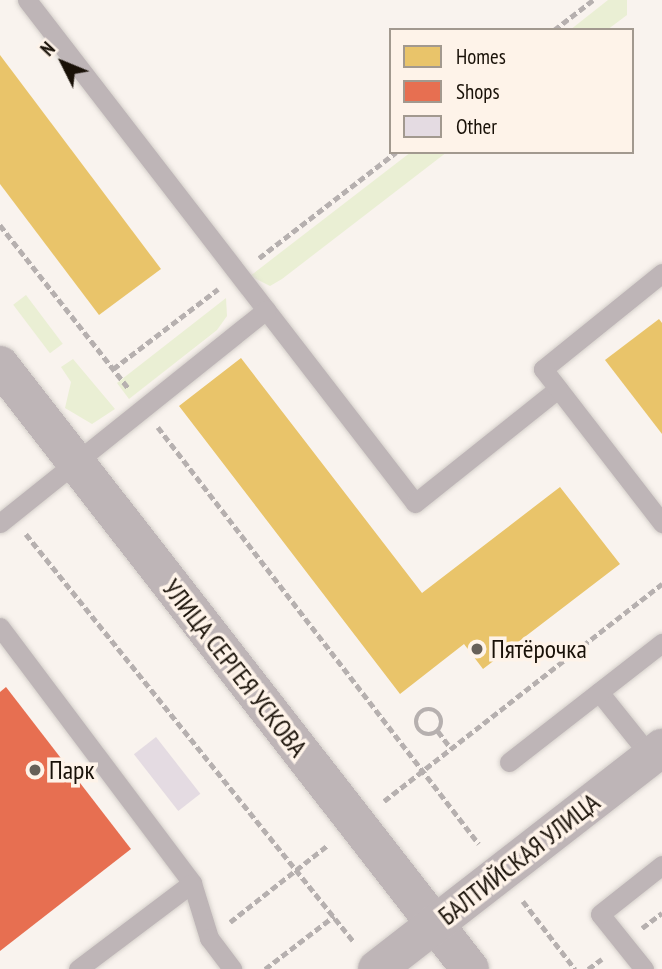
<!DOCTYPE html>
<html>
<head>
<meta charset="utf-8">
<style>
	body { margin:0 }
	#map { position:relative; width:662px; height:969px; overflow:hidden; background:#f9f3ee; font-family:"PT Sans Narrow",sans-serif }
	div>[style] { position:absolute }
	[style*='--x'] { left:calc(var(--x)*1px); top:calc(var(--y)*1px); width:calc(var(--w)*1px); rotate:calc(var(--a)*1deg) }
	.green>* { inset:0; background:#eaefd4; transform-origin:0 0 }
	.homes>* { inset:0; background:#e9c46a }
	.shops>* { inset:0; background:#e76f51 }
	.building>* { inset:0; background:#e4dbe2; transform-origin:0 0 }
	.path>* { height:4.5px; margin-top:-2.25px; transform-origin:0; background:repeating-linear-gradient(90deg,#b6b0af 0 7px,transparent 0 10.5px) }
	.path>.ring { margin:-2.25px; padding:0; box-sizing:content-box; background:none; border:4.5px solid #b6b0af; border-radius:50% }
	.roads { filter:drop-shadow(0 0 2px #d4cfca) drop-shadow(0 0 2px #d4cfca) }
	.lane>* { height:19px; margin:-9.5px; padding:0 9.5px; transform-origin:9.5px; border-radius:9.5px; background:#beb5b7 }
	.street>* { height:38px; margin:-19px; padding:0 19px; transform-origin:19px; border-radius:19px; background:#beb5b7 }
	.dots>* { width:19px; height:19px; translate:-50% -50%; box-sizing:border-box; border:4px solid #fef3e9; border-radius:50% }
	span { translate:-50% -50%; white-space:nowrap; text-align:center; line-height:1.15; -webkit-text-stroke:7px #fef3e9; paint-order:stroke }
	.poi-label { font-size:26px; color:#191108 }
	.left { translate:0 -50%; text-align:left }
	.street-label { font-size:26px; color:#191108 }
	.legend { position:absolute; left:389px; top:28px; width:245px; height:126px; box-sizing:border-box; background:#fef3e9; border:2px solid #a2998f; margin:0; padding:9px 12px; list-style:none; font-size:21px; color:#191108 }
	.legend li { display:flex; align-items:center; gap:14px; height:35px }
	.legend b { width:35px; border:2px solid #a2998f }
	.north { position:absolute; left:28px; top:28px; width:70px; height:70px; -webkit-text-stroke:5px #fef3e9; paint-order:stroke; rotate:313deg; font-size:19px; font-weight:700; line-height:28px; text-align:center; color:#191108 }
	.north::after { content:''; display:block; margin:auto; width:24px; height:32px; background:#191108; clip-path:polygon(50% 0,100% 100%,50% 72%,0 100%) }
</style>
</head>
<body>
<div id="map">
	<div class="green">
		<i style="clip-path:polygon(608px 0,627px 0,627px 15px,607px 30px,570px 30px)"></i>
		<i style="clip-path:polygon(411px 152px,447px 152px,282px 279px,270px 286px,250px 276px)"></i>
		<i style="left:26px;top:295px;width:61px;height:16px;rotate:53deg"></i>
		<i style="clip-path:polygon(226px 298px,227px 316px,217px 330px,129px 399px,117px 383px)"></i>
		<i style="clip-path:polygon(73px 359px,115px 409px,92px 424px,65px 408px,71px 382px,61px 367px)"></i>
	</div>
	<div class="homes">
		<i style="clip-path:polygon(0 55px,161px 269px,99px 315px,0 184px)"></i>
		<i style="clip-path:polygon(659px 319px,662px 323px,662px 434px,605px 360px)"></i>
		<i style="clip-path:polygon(241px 358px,422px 593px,560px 487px,620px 564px,483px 669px,464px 644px,400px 694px,179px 406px)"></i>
	</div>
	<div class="shops">
		<i style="clip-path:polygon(6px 687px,131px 849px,0 951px,0 692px)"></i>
	</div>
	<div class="building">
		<i style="left:156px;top:737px;width:72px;height:28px;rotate:52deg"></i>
	</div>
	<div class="path">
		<i style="--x:554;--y:30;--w:49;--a:-37.6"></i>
		<i style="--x:0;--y:225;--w:209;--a:51.8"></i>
		<i style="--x:259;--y:258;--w:173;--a:-37.7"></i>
		<i style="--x:113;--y:369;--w:132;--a:-37.3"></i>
		<i style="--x:158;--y:427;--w:526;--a:52.41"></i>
		<i style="--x:26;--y:534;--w:523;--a:51.2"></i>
		<i class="ring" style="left:416px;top:709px;width:21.5px;height:21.5px"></i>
		<i style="--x:438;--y:731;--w:21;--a:53"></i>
		<i style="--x:384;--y:801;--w:353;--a:-38"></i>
		<i style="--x:523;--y:901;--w:86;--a:52.6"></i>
		<i style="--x:230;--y:922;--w:125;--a:-38.2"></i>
		<i style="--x:642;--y:928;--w:25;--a:-37"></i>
		<i style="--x:265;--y:969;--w:87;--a:-37.5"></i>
		<i style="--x:588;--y:969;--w:17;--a:-36"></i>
	</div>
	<div class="roads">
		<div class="lane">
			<i style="--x:27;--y:0;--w:635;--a:52.35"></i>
			<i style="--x:415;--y:503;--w:183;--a:-38.6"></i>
			<i style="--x:662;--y:273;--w:153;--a:141.1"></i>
			<i style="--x:543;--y:369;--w:195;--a:52.3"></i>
			<i style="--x:0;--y:523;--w:341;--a:-38.7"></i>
			<i style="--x:0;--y:627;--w:320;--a:53.1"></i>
			<i style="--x:192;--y:883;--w:58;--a:72.8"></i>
			<i style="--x:209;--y:938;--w:39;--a:53"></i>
			<i style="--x:599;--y:692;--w:90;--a:51.3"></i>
			<i style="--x:509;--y:762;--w:194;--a:-37.9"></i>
			<i style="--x:78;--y:969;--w:143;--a:-37"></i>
			<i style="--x:644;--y:969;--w:70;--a:-128.7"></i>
			<i style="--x:600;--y:914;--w:79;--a:-38.3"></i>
		</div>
		<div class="street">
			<i style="--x:0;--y:365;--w:765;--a:52.11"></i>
			<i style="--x:377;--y:969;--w:361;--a:-37.8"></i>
		</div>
	</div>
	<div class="dots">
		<i style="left:477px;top:649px;background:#676058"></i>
		<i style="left:35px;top:770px;background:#676058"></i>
	</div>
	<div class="poi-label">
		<span class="left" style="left:491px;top:649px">Пятёрочка</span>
		<span class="left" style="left:49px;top:770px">Парк</span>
	</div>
	<div class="street-label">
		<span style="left:235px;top:668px;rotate:52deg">УЛИЦА СЕРГЕЯ УСКОВА</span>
		<span style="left:519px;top:859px;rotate:-38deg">БАЛТИЙСКАЯ УЛИЦА</span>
	</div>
	<ul class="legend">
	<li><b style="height:19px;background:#e9c46a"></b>Homes</li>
	<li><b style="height:19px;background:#e76f51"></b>Shops</li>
	<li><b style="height:19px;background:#e4dbe2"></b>Other</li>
	</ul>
	<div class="north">N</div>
</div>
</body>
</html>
